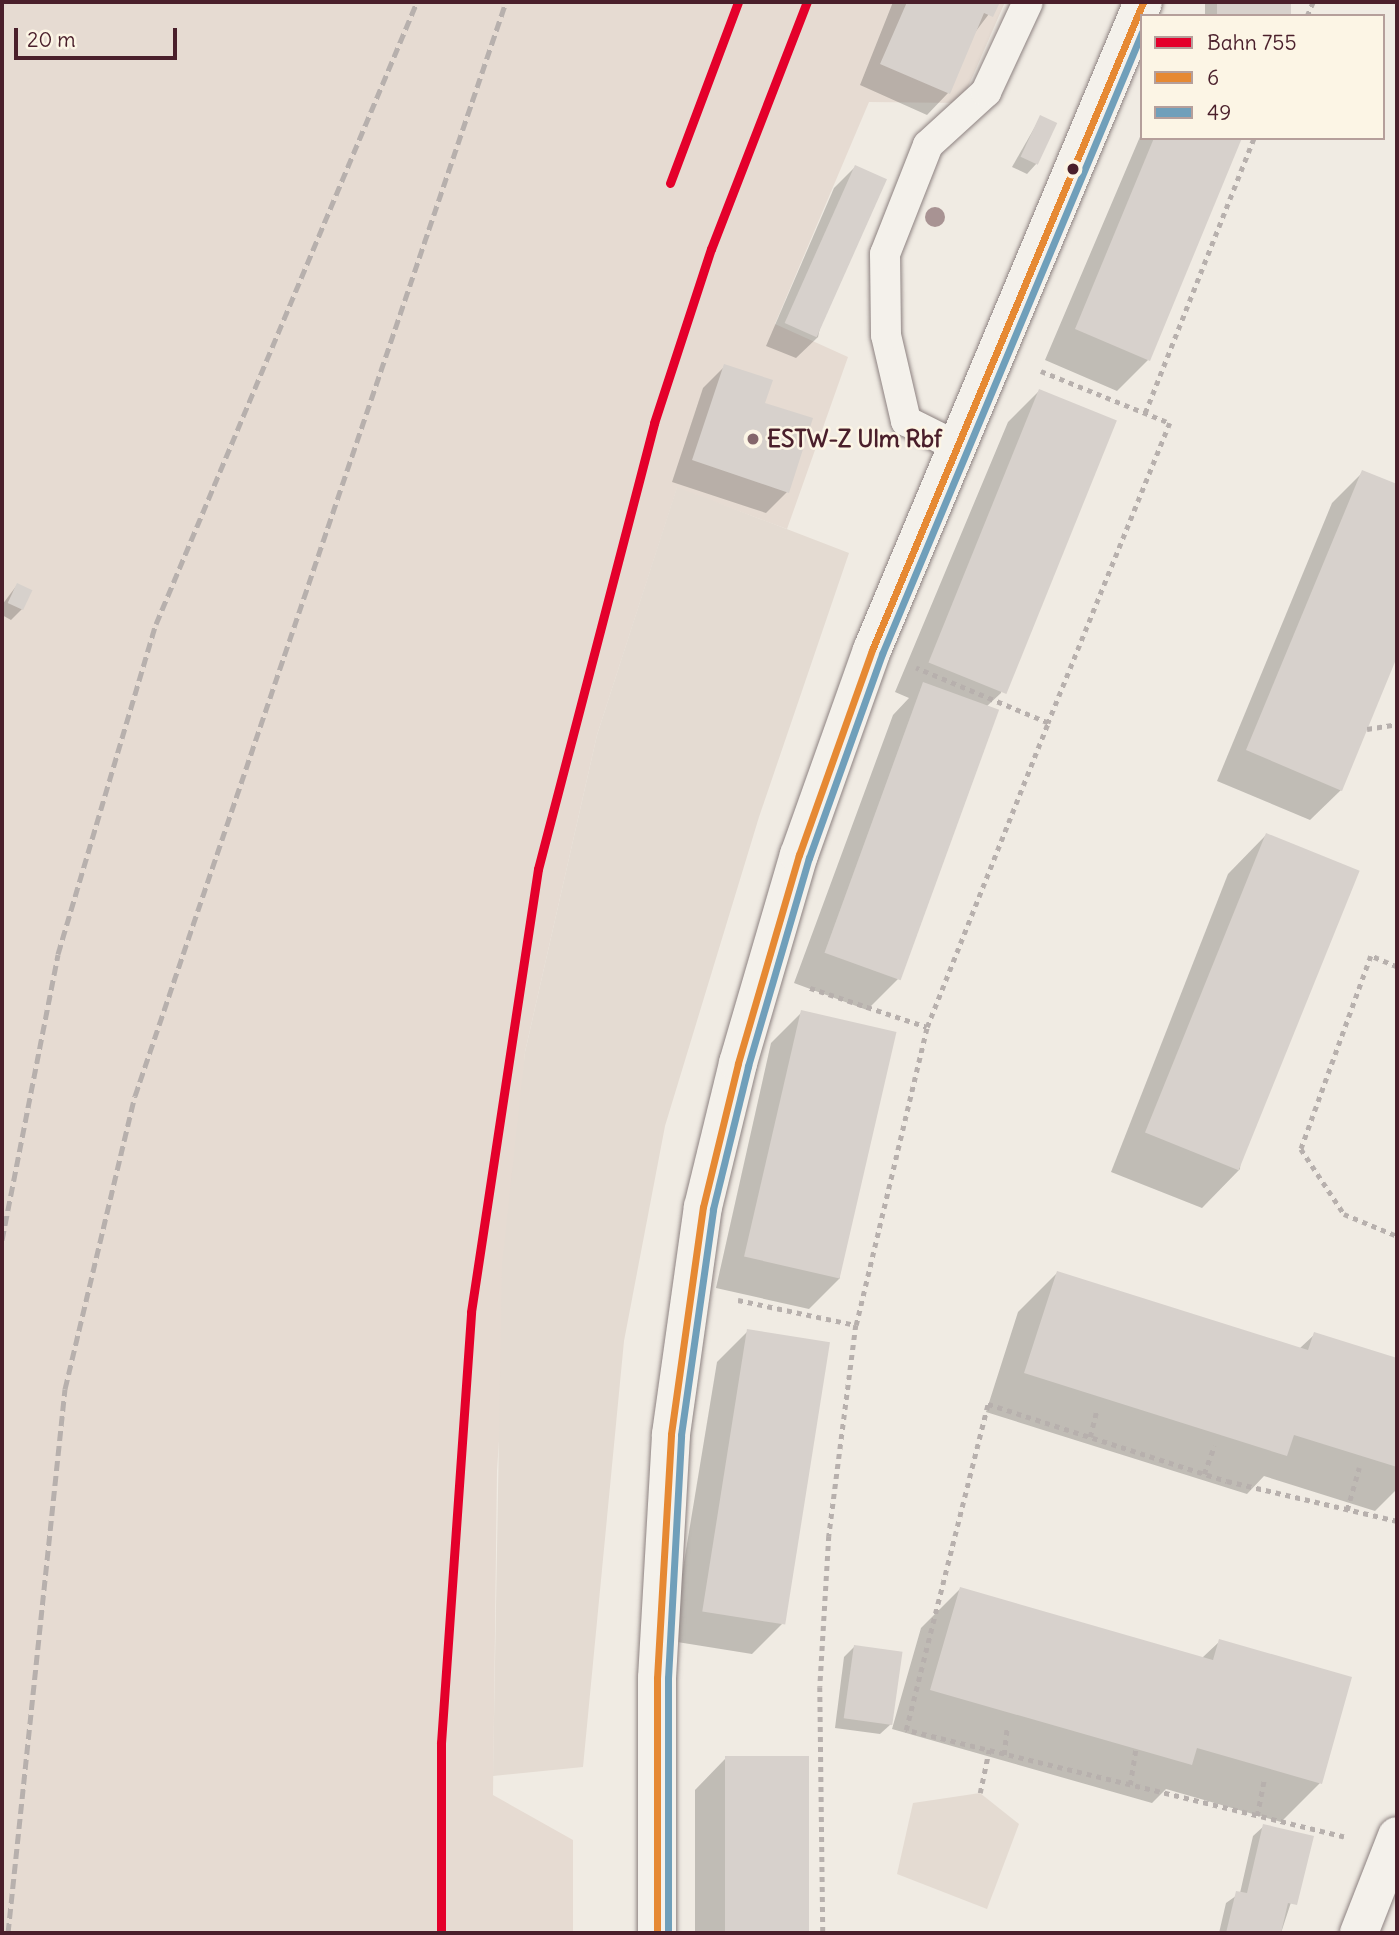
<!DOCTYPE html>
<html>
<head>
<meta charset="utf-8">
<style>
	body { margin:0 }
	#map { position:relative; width:1399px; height:1935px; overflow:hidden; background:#f0ebe3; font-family:Delius,sans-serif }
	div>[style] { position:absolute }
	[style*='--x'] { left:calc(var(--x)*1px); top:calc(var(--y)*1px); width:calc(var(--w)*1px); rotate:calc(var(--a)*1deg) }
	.built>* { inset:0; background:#e6dbd2 }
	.green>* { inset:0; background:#e4dbd2 }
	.shadow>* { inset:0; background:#0003; transform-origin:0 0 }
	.building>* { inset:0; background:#d7d1cc; transform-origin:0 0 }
	.path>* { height:4.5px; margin-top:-2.25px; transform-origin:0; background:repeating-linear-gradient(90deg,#b7b0ad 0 5px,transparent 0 10px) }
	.roads { filter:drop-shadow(0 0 2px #8d8281) drop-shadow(0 0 2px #8d8281) }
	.lane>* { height:30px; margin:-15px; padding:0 15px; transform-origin:15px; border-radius:15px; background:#f4f1eb }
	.street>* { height:38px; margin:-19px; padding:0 19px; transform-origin:19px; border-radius:19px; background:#f4f1eb }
	.secondary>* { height:38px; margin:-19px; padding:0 19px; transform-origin:19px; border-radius:19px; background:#f4f1eb }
	.rail>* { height:5px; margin-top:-2.5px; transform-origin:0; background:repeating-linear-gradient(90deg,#b7b0ad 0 10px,transparent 0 15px) }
	.bus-1>* { height:7px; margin:-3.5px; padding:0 3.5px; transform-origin:3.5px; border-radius:3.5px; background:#e68933 }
	.bus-2>* { height:7px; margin:-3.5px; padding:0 3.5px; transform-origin:3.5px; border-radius:3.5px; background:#709fba }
	.rail-1>* { height:9px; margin:-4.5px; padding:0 4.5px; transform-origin:4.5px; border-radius:4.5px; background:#e4002b }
	.trees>* { width:20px; height:20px; margin:-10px; border-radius:50%; background:#a89393 }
	.dots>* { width:19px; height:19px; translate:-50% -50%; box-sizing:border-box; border:4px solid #fcf5e5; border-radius:50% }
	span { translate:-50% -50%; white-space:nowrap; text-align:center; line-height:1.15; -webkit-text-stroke:5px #fcf5e5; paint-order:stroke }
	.poi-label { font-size:24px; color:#4a1f2b; font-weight:700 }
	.left { translate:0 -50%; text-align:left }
	.frame { position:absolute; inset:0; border:4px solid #4a1f2b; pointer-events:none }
	.legend { position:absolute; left:1140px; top:14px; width:245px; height:126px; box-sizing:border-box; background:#fcf5e5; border:2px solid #b59f9b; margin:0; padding:9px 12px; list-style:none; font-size:21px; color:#4a1f2b }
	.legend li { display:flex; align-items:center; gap:14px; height:35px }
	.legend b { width:35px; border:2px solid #b59f9b }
	.scale { position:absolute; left:14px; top:28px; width:163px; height:32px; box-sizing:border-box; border:4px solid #4a1f2b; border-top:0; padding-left:9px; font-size:21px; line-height:24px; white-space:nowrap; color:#4a1f2b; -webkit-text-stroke:5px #fcf5e5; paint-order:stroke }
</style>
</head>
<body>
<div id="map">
	<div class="built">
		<i style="clip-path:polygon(2px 2px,1005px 2px,961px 103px,869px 102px,775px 324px,848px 357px,787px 529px,677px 488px,597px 735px,525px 1052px,497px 1471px,493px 1795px,573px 1840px,573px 1933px,2px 1933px)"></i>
	</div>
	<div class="green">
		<i style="clip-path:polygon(677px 487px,849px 553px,759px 817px,665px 1126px,624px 1341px,583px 1767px,493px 1776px,502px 1265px,525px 1052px,597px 735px)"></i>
		<i style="clip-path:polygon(980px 1793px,1019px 1824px,987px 1909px,897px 1874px,913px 1803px)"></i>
	</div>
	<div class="shadow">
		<i style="clip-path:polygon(893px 2px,998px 2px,973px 35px,948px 93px,927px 115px,860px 85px)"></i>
		<i style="left:1205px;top:2px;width:85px;height:15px"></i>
		<i style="clip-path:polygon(1040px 118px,1037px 163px,1027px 174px,1012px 167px)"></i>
		<i style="clip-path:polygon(1142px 132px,1142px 138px,1240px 138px,1148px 360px,1117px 391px,1045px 360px)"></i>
		<i style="clip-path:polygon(855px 167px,818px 337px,796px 358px,766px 346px,834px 188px)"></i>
		<i style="clip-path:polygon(725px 366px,763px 404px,787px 492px,766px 513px,672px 482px,703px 388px)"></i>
		<i style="clip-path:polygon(1039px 391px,1001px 693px,986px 707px,898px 979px,867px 1010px,794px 983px,893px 715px,909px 698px,895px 692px,1008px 422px)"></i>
		<i style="clip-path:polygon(1363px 472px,1397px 486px,1397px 653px,1341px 790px,1310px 820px,1217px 781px,1332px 503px)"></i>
		<i style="clip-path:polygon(17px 585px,22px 609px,11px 620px,2px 615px,2px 605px)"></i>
		<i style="clip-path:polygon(1266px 835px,1240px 1169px,1202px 1208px,1111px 1172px,1228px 874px)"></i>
		<i style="clip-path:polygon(802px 1012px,840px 1278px,809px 1309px,716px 1288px,771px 1043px)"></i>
		<i style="clip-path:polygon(1057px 1273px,1299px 1349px,1315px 1334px,1397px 1360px,1397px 1489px,1375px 1511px,1264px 1476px,1247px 1494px,986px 1412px,1018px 1312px)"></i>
		<i style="clip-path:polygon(748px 1331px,782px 1624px,752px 1654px,671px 1641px,717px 1362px)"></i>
		<i style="clip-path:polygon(960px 1589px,1202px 1658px,1220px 1641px,1320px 1783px,1281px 1822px,1166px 1789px,1152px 1803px,892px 1729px,921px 1628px)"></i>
		<i style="clip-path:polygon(854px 1647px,891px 1724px,880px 1734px,835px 1728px,844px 1657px)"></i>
		<i style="clip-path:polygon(807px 1758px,808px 1933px,695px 1933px,695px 1790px,725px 1759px)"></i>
		<i style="clip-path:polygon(1264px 1826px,1312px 1838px,1281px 1933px,1219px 1933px,1226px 1903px,1240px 1893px,1253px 1836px)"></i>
	</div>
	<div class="building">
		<i style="clip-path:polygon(907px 2px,1000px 2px,993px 17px,984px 13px,950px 94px,880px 64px)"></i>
		<i style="left:1217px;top:2px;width:74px;height:15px"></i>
		<i style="left:1040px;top:115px;width:19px;height:46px;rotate:25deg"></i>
		<i style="clip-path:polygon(1154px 138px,1242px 138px,1150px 361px,1075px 329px)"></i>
		<i style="left:855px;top:165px;width:35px;height:173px;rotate:24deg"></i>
		<i style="clip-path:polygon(724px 364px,773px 380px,765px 403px,813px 418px,789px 493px,692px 460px)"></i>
		<i style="left:1039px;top:389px;width:84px;height:295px;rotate:22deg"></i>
		<i style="clip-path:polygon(1362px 470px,1397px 484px,1397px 657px,1342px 791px,1246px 750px)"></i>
		<i style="left:17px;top:583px;width:17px;height:22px;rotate:25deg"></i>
		<i style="left:923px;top:682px;width:81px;height:288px;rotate:20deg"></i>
		<i style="left:1266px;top:833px;width:101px;height:323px;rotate:22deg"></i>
		<i style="left:801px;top:1010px;width:98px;height:253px;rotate:13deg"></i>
		<i style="clip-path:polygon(1057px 1271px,1308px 1350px,1314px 1332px,1397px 1358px,1397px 1467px,1294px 1435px,1287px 1456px,1024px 1373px)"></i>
		<i style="left:747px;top:1329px;width:84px;height:286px;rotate:9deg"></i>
		<i style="clip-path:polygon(960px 1587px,1213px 1660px,1219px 1639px,1352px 1677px,1322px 1784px,1197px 1748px,1192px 1765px,930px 1690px)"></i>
		<i style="left:854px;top:1645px;width:49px;height:74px;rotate:8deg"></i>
		<i style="left:809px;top:1756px;width:177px;height:84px;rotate:90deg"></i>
		<i style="clip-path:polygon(1263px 1824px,1314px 1836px,1297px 1905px,1288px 1903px,1281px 1933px,1226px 1933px,1236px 1891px,1247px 1893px)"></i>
	</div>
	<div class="path">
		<i style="--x:1307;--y:16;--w:15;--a:-67"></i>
		<i style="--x:1041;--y:371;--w:139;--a:22"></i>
		<i style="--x:1170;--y:423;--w:324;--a:112.1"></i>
		<i style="--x:1145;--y:413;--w:296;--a:-68.4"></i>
		<i style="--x:1367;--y:729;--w:30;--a:-9"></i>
		<i style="--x:1397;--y:967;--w:28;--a:-157"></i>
		<i style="--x:1371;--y:956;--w:205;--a:109.9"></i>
		<i style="--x:1301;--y:1149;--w:78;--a:56.5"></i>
		<i style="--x:1344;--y:1214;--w:57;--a:22.5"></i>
		<i style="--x:810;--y:988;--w:123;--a:18.4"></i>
		<i style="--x:927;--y:1027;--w:327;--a:-68.3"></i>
		<i style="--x:1048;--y:723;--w:143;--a:-157.4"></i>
		<i style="--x:738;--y:1300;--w:121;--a:12"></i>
		<i style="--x:856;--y:1325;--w:213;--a:97.3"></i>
		<i style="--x:829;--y:1536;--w:151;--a:93.4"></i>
		<i style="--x:820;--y:1687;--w:246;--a:89.3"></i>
		<i style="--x:856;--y:1325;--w:306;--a:-76.6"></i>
		<i style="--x:1090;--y:1437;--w:29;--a:-76"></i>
		<i style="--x:1204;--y:1474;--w:30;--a:-70"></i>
		<i style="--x:1347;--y:1510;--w:44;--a:-74.1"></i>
		<i style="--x:1004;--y:1755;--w:28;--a:-84"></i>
		<i style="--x:1130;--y:1785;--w:36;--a:-81"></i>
		<i style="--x:980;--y:1793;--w:44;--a:-78.2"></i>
		<i style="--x:1257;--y:1816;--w:37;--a:-79"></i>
		<i style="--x:1344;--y:1837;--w:451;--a:-166.3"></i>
		<i style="--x:906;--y:1730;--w:336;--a:-75.9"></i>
		<i style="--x:988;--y:1404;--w:251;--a:17.9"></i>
		<i style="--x:1227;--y:1481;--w:175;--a:13.2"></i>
	</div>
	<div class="roads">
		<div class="lane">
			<i style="--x:956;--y:446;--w:56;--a:-153.4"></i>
			<i style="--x:906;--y:421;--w:88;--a:-103.1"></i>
			<i style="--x:886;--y:335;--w:81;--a:-90.7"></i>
			<i style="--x:885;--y:254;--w:117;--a:-68.5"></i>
			<i style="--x:928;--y:145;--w:79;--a:-42.4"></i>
			<i style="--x:986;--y:92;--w:99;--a:-65"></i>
		</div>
		<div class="street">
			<i style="--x:1359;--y:1933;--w:104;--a:-68.6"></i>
		</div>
		<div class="secondary">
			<i style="--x:657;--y:1933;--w:255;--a:-90"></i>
			<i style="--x:657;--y:1678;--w:244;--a:-86.7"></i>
			<i style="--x:671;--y:1434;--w:229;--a:-82"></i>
			<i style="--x:703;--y:1207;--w:148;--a:-76.3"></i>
			<i style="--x:738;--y:1063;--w:217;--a:-73.7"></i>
			<i style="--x:799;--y:855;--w:218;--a:-70.4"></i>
			<i style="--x:872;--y:650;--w:702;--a:-67.3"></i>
		</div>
	</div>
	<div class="rail">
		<i style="--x:2;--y:1240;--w:291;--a:-78.9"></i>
		<i style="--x:58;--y:954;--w:344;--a:-73.5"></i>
		<i style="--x:156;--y:624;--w:675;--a:-67.24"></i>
		<i style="--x:8;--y:1933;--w:547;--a:-84.02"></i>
		<i style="--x:65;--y:1389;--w:301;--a:-76.6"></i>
		<i style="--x:135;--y:1096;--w:1155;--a:-71.27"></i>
	</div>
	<div class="bus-1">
		<i style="--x:657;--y:1933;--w:255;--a:-90"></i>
		<i style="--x:657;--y:1678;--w:244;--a:-86.7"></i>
		<i style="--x:671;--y:1434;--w:229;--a:-82"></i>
		<i style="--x:703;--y:1207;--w:148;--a:-76.3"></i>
		<i style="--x:738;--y:1063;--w:217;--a:-73.7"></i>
		<i style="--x:799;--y:855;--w:218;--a:-70.4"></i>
		<i style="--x:872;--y:650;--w:702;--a:-67.3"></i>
	</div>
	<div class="bus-2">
		<i style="--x:668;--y:1933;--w:255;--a:-90"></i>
		<i style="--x:668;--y:1678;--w:243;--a:-86.9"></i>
		<i style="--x:681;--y:1435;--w:228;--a:-81.9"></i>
		<i style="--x:713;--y:1209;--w:147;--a:-76.2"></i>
		<i style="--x:748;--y:1066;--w:217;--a:-73.7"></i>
		<i style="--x:809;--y:858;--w:217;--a:-70.3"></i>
		<i style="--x:882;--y:654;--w:674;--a:-67.31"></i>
	</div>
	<div class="rail-1">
		<i style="--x:670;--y:183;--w:193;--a:-69.4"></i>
		<i style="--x:441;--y:1933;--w:190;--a:-90"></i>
		<i style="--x:441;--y:1743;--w:432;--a:-86"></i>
		<i style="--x:471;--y:1312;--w:448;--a:-81.4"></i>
		<i style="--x:538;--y:869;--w:461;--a:-75.4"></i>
		<i style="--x:654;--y:423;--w:183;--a:-71.9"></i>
		<i style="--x:711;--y:249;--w:265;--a:-68.8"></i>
	</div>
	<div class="trees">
		<i style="left:935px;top:217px"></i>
	</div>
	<div class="dots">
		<i style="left:1073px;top:169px;background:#4a1f2b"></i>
		<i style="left:753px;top:439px;background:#84666b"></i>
	</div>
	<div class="poi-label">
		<span class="left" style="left:767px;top:439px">ESTW-Z Ulm Rbf</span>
	</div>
	<div class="frame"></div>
	<ul class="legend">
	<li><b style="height:9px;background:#e4002b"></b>Bahn 755</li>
	<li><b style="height:9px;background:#e68933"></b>6</li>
	<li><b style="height:9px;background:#709fba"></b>49</li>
	</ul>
	<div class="scale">20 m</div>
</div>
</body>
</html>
